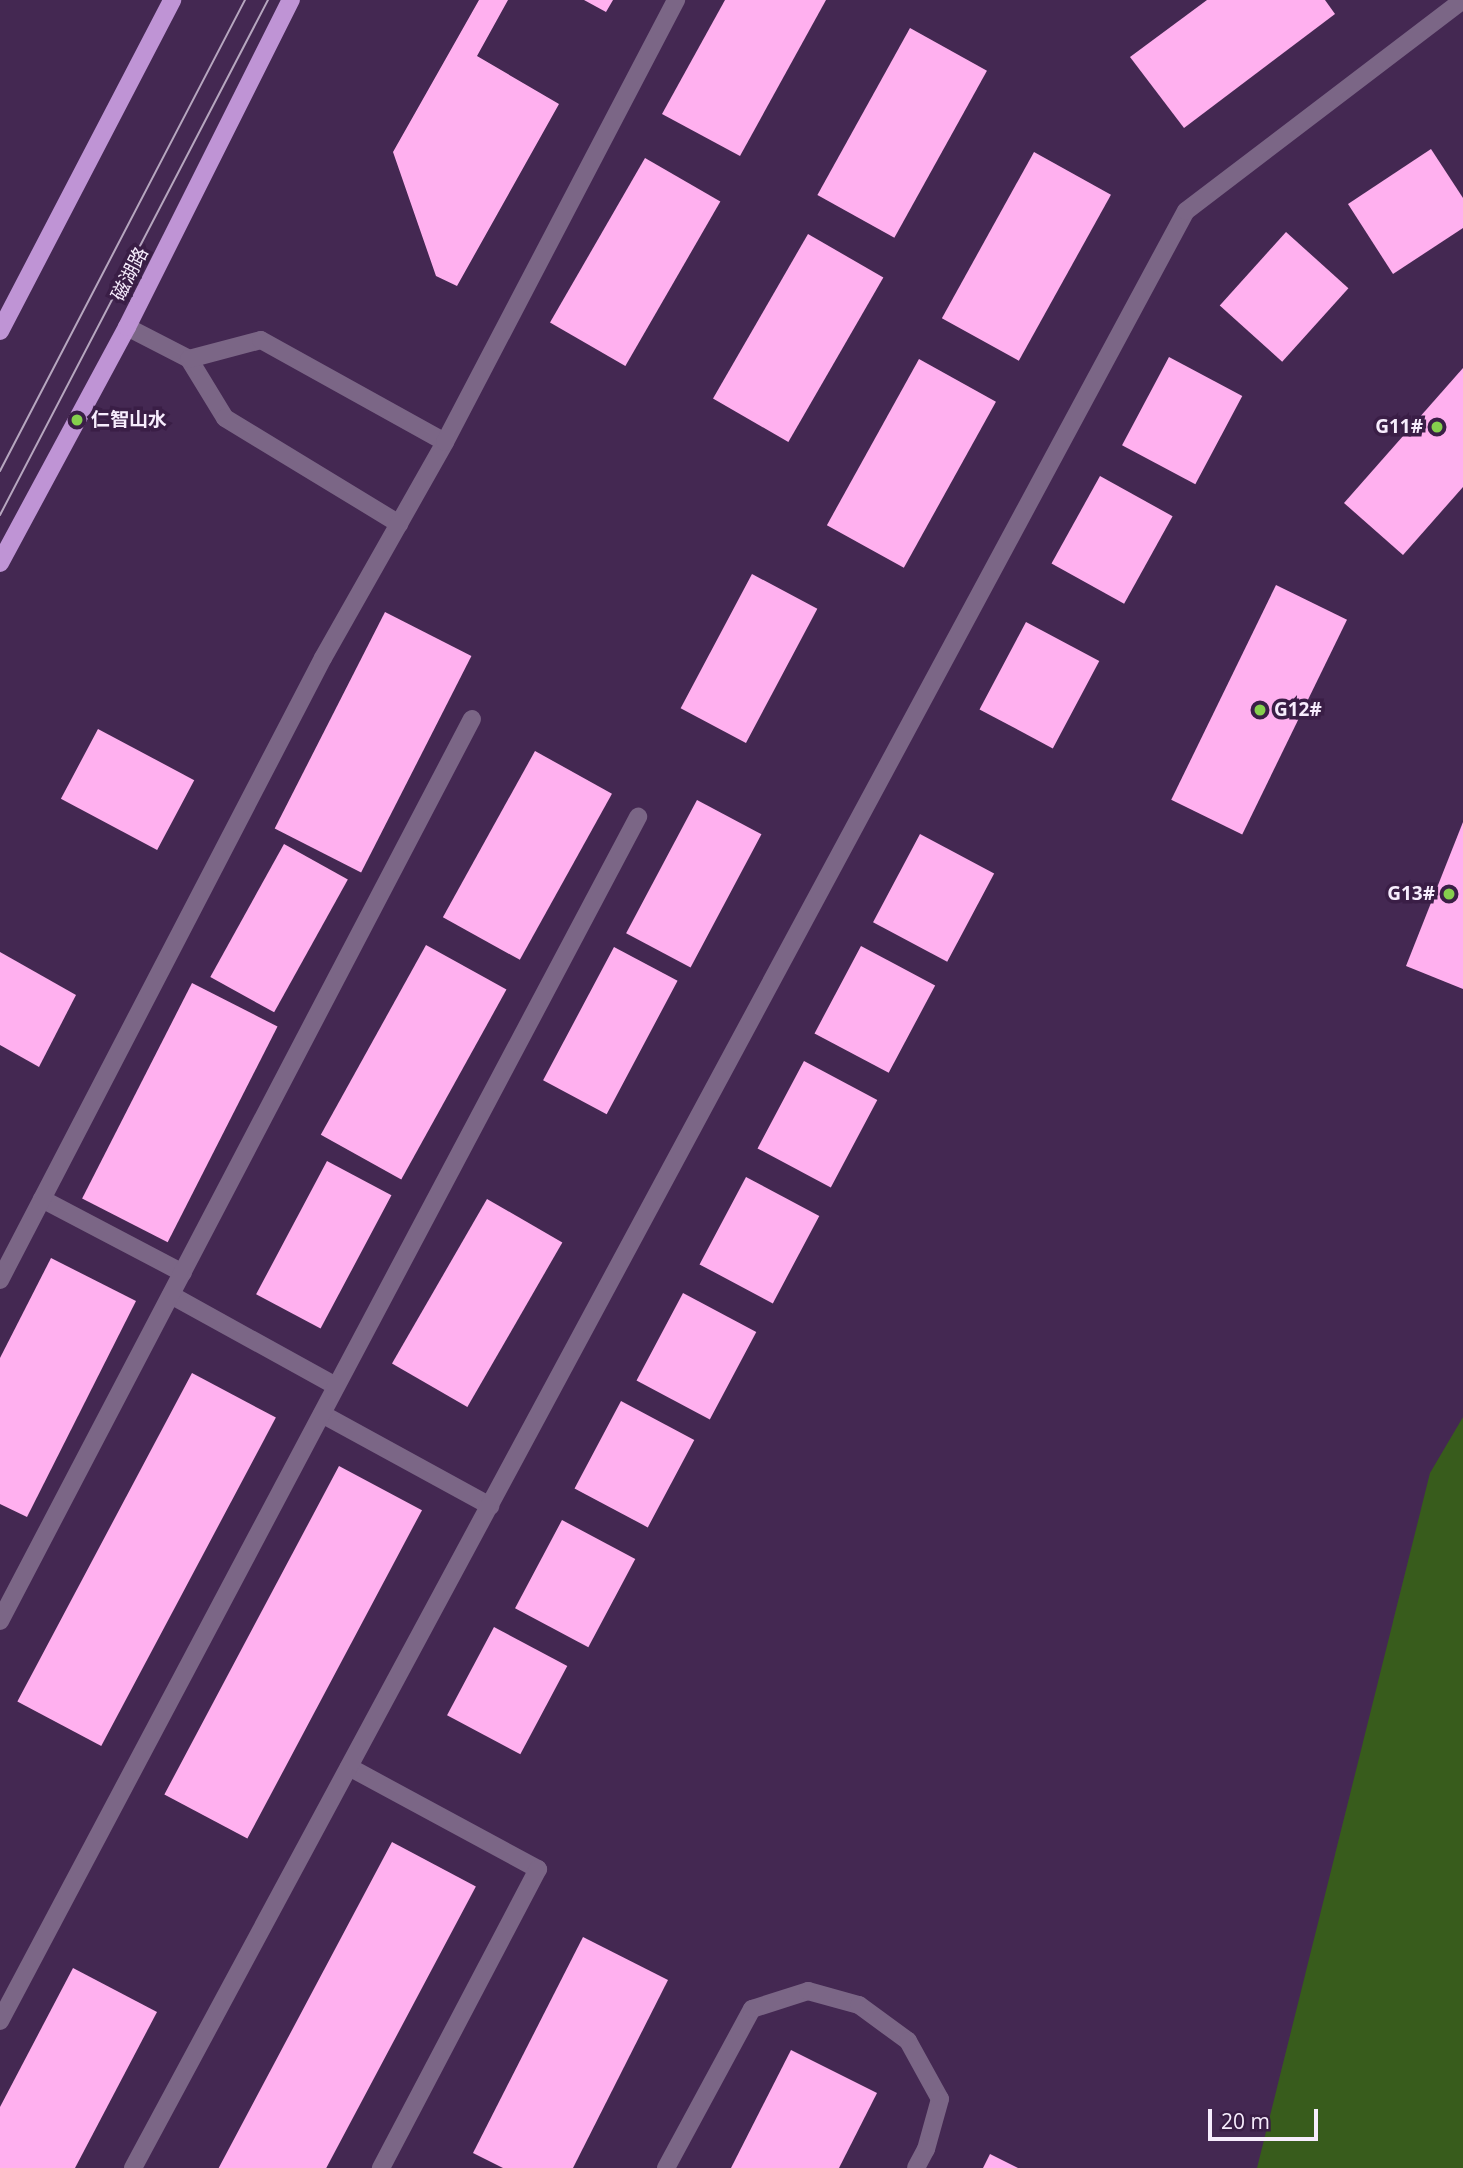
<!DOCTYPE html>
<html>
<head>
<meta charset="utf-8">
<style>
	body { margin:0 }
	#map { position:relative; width:1463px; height:2168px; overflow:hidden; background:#442852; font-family:"Open Sans","Noto Sans SC",sans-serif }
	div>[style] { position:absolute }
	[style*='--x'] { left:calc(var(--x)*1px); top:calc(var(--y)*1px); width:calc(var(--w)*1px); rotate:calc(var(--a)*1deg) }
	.green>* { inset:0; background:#385c1c }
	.building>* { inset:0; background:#ffb0ef; transform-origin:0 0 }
	.minor>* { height:18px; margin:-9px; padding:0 9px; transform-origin:9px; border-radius:9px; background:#7b6686 }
	.primary>* { height:18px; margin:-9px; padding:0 9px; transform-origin:9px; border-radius:9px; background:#bf94d5 }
	.tram>* { height:2px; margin:-1px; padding:0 1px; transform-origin:1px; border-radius:1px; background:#b6a6bf }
	.dots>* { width:19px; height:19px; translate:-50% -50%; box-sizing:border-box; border:4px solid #3a1e46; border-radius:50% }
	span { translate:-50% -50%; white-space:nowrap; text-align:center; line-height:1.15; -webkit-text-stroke:7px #3a1e46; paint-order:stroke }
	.street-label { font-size:19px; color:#f7edfd }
	.poi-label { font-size:19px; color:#f7edfd; font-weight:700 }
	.left { translate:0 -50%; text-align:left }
	.right { translate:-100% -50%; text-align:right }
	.scale { position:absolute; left:1208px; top:2109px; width:110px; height:32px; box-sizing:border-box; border:4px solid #f7edfd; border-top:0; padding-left:9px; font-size:21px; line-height:24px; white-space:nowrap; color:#f7edfd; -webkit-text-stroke:5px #3a1e46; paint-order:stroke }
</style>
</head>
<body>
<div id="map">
	<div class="green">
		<i style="clip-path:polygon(1463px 1417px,1463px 2168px,1257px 2168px,1430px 1473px)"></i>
	</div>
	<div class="building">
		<i style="clip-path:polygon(479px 0,508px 0,477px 56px,559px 104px,457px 286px,436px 276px,393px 152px)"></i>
		<i style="clip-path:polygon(584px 0,613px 0,606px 12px)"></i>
		<i style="clip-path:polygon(725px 0,826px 0,740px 156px,662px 114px)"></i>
		<i style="clip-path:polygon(1207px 0,1325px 0,1335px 14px,1184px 128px,1130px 57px)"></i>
		<i style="left:910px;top:28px;width:88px;height:191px;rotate:29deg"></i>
		<i style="clip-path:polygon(1431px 149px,1463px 198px,1463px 228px,1393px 274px,1348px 204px)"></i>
		<i style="left:1034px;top:152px;width:88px;height:190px;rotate:29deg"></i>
		<i style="left:645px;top:158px;width:87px;height:190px;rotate:30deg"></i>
		<i style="left:1286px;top:232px;width:84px;height:99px;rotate:42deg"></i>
		<i style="left:808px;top:234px;width:87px;height:190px;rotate:30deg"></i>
		<i style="left:1169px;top:357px;width:83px;height:100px;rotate:28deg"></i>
		<i style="left:919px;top:359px;width:88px;height:190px;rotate:29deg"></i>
		<i style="clip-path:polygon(1463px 368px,1463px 487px,1403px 555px,1344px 503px)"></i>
		<i style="left:1100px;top:476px;width:83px;height:100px;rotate:29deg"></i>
		<i style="left:752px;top:574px;width:74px;height:152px;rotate:28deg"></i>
		<i style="left:1276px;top:585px;width:79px;height:239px;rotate:26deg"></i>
		<i style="left:385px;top:612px;width:97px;height:243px;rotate:27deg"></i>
		<i style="left:1026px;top:622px;width:83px;height:99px;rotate:28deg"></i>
		<i style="left:98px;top:729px;width:109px;height:79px;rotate:28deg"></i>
		<i style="left:535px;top:751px;width:88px;height:190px;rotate:29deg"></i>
		<i style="left:697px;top:800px;width:73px;height:151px;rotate:28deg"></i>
		<i style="clip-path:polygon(1463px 822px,1463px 989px,1406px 966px)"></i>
		<i style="left:920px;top:834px;width:84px;height:100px;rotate:28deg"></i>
		<i style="left:284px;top:844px;width:73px;height:152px;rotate:29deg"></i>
		<i style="left:426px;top:945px;width:92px;height:217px;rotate:29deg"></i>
		<i style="left:861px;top:946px;width:84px;height:99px;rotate:28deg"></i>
		<i style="left:614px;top:947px;width:72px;height:151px;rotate:28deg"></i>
		<i style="clip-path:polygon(0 952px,76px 995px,39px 1067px,0 1045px)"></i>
		<i style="left:192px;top:983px;width:96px;height:242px;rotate:27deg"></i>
		<i style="left:804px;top:1061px;width:83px;height:99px;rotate:28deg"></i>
		<i style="left:327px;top:1161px;width:73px;height:151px;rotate:28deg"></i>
		<i style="left:746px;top:1177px;width:83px;height:99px;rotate:28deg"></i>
		<i style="left:487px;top:1199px;width:87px;height:190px;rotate:30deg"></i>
		<i style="clip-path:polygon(51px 1258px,136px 1301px,27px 1517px,0 1504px,0 1358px)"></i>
		<i style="left:683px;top:1293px;width:83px;height:99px;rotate:28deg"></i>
		<i style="left:192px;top:1373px;width:95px;height:372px;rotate:28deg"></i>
		<i style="left:621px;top:1401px;width:83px;height:99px;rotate:28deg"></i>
		<i style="left:339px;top:1466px;width:94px;height:372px;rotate:28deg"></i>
		<i style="left:562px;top:1520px;width:83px;height:100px;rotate:28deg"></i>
		<i style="left:494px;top:1627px;width:83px;height:100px;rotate:28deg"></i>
		<i style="left:392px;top:1842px;width:95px;height:370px;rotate:28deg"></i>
		<i style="clip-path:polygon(583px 1937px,668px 1980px,573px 2168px,503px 2168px,473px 2153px)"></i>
		<i style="clip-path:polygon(73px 1968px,157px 2012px,75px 2168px,0 2168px,0 2107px)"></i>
		<i style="clip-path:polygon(791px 2050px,877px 2093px,839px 2168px,731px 2168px)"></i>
		<i style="clip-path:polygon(990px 2154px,1018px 2168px,983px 2168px)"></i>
	</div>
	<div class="minor">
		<i style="--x:127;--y:327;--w:70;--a:27.3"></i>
		<i style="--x:189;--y:359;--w:69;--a:58.6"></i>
		<i style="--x:225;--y:418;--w:204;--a:31.3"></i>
		<i style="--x:189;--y:359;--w:74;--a:-14.8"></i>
		<i style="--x:261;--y:340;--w:210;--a:29"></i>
		<i style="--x:42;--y:1199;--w:159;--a:27.7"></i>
		<i style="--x:0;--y:1280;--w:701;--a:-62.56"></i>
		<i style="--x:323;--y:658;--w:248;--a:-60.5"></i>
		<i style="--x:445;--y:442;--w:499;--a:-62.4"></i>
		<i style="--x:171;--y:1295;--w:186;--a:28.9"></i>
		<i style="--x:322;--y:1414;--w:192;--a:28.7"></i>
		<i style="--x:0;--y:1621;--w:1018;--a:-62.38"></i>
		<i style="--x:349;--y:1767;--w:215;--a:28.4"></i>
		<i style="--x:538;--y:1869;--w:338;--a:117.7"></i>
		<i style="--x:0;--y:2021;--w:1363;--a:-62.08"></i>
		<i style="--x:133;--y:2168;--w:2222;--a:-61.72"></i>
		<i style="--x:1186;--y:211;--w:348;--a:-37.3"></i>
		<i style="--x:666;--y:2168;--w:181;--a:-61.6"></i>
		<i style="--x:752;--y:2009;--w:59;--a:-17.8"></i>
		<i style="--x:808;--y:1991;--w:53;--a:15.4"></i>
		<i style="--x:859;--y:2005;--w:61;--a:36.3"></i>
		<i style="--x:908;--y:2041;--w:66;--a:61.1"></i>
		<i style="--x:940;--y:2099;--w:52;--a:105.6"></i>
		<i style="--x:926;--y:2149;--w:21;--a:118"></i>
	</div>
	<div class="primary">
		<i style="--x:0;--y:331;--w:373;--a:-62.5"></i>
		<i style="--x:0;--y:563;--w:268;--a:-61.7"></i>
		<i style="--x:127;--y:327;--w:366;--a:-63.4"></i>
	</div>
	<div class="tram">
		<i style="--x:0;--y:471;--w:531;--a:-62.52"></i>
		<i style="--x:0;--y:515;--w:581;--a:-62.51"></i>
	</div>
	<div class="dots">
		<i style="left:77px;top:420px;background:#85cf4d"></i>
		<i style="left:1437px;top:427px;background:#85cf4d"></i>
		<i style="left:1260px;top:710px;background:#85cf4d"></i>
		<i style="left:1449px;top:894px;background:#85cf4d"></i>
	</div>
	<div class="street-label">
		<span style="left:130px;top:274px;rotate:-63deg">磁湖路</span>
	</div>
	<div class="poi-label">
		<span class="left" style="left:91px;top:420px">仁智山水</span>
		<span class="right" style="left:1423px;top:427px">G11#</span>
		<span class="left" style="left:1274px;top:710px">G12#</span>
		<span class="right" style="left:1435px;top:894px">G13#</span>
	</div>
	<div class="scale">20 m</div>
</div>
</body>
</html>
